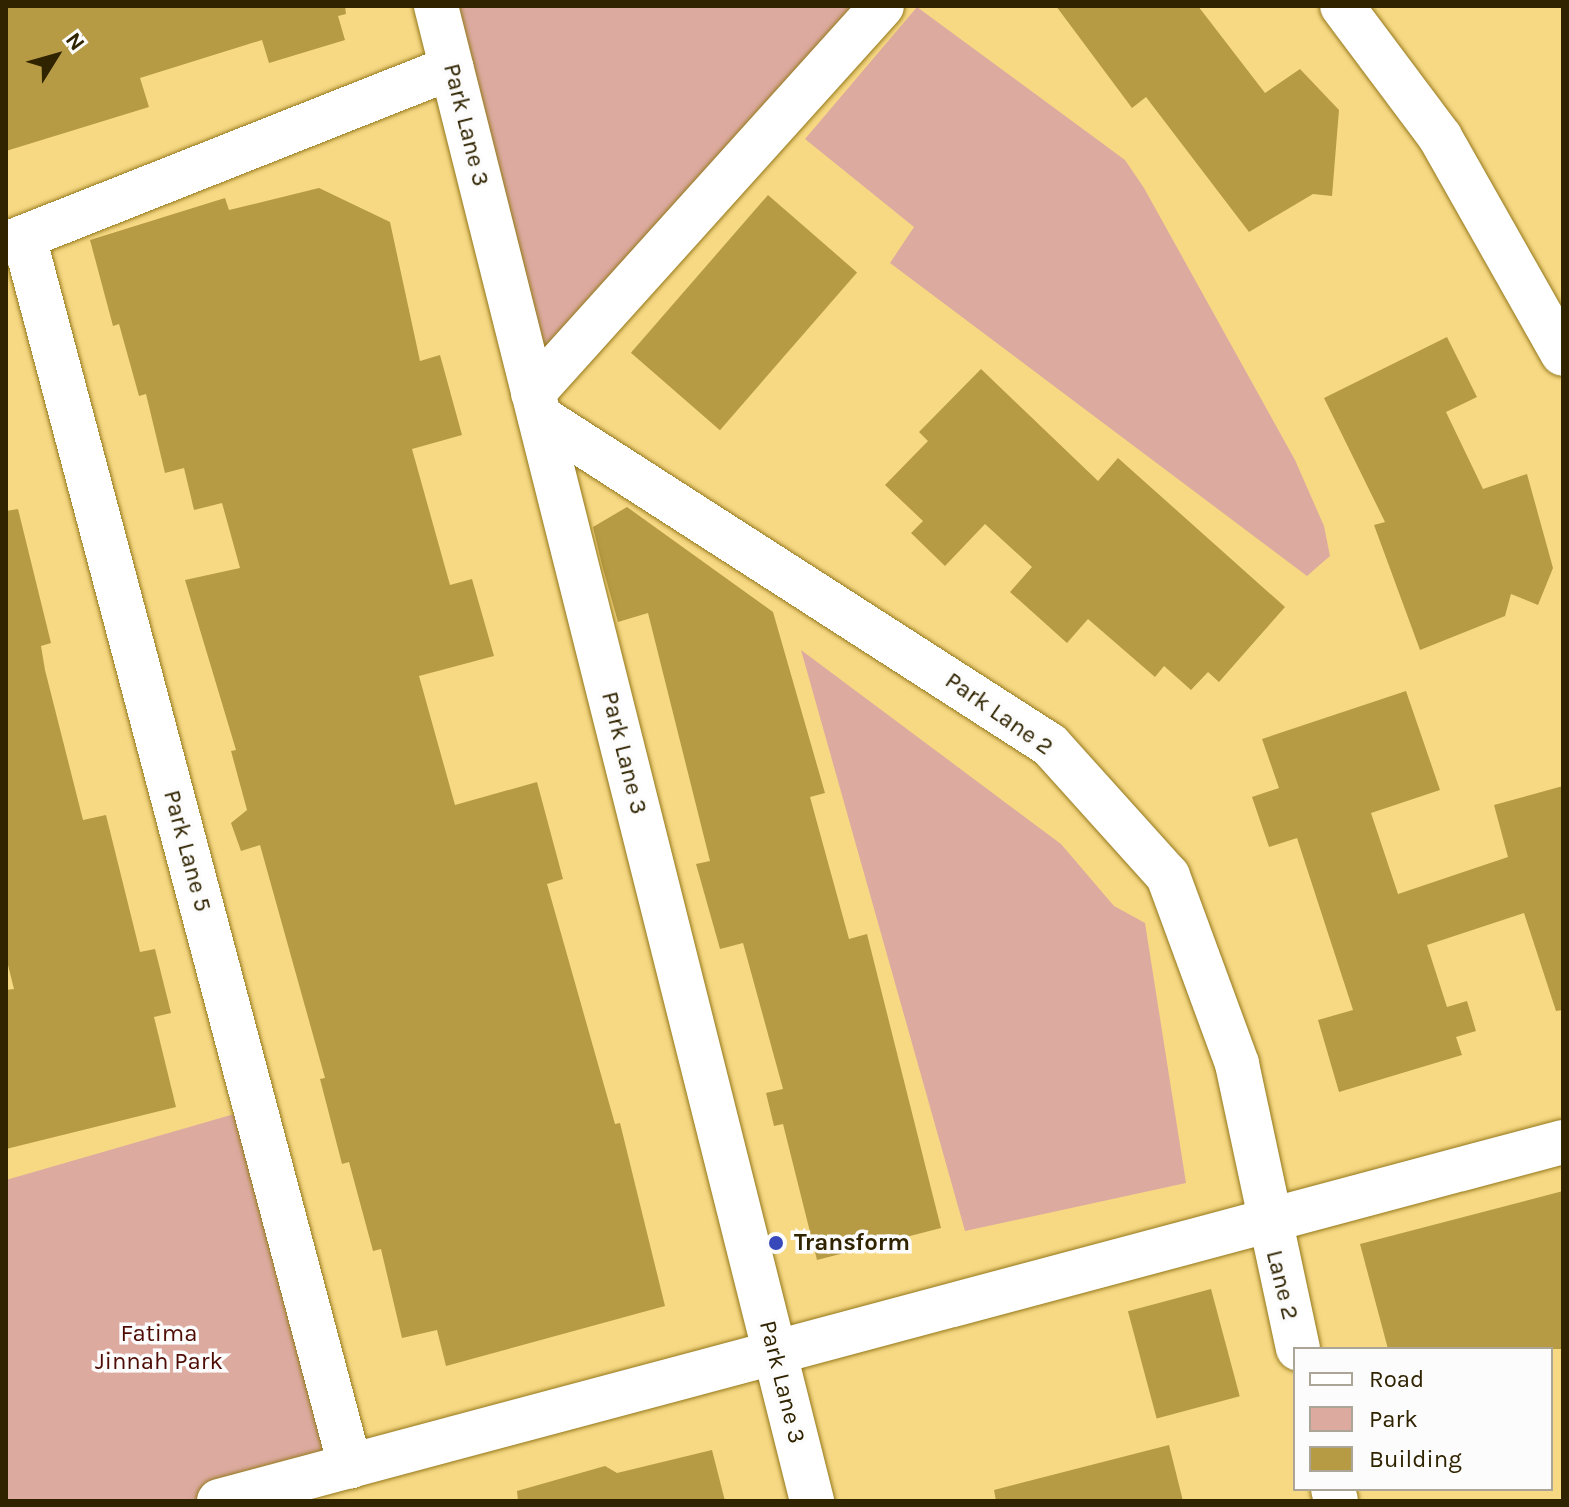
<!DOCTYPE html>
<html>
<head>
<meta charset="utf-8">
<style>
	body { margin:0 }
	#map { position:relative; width:1569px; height:1507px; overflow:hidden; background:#f7d984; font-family:Karla,sans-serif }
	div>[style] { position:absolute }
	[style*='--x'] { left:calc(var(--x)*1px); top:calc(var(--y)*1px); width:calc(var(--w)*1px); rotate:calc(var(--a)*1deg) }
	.green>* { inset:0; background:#ddaaa0 }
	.building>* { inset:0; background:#b69a44; transform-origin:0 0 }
	.roads { filter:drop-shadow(0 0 2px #94781c) drop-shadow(0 0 2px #94781c) }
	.minor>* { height:44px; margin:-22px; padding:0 22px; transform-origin:22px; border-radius:22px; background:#fff }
	.dots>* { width:22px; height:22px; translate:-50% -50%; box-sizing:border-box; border:4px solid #fcfcfc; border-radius:50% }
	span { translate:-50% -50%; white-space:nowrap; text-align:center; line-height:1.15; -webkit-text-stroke:7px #fcfcfc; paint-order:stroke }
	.street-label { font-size:24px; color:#2f2300 }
	.poi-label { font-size:24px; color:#2f2300; font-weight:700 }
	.left { translate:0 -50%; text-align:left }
	.park-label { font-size:24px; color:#4f0c05 }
	.frame { position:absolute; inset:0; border:8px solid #2f2300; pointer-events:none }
	.legend { position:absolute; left:1293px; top:1347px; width:260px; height:144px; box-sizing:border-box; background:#fcfcfc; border:2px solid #aaa597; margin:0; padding:10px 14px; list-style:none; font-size:24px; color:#2f2300 }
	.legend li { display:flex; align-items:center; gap:16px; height:40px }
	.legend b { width:40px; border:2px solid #aaa597 }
	.north { position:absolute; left:16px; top:16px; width:80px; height:80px; -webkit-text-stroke:6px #fcfcfc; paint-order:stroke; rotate:53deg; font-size:22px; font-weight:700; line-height:32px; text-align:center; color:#2f2300 }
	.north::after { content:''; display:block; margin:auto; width:28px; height:36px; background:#2f2300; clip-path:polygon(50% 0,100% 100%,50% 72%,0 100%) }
</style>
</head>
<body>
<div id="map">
	<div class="green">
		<i style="clip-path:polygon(436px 6px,863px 6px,530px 379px)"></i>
		<i style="clip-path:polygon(917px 7px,1125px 160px,1144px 188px,1295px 460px,1324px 526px,1330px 556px,1307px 576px,890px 263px,914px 227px,805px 139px)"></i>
		<i style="clip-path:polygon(801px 650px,1061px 844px,1114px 906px,1145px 923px,1186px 1183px,965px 1231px)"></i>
		<i style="clip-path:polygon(255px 1108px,350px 1466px,219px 1501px,6px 1501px,6px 1180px)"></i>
	</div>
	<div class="building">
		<i style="clip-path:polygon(6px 6px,345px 6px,346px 14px,338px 16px,345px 40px,269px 63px,262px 40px,140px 78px,149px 107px,6px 151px)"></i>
		<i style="clip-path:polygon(1056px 6px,1198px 6px,1265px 93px,1300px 69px,1339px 110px,1332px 196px,1313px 194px,1249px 232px,1146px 97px,1132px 108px)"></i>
		<i style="clip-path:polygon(319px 188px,390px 222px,420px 361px,440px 355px,462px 435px,412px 449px,450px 585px,472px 579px,494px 656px,419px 676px,455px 805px,537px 782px,563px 879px,547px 884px,615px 1124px,620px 1123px,665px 1306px,446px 1366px,437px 1330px,402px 1338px,381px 1249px,373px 1251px,349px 1162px,342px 1164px,320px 1079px,325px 1078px,260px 845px,241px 851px,231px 823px,247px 810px,231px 751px,236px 750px,185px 580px,240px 568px,222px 503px,194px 510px,184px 468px,165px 473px,146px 394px,139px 396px,119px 324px,113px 326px,90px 240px,225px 198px,229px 210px)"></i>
		<i style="left:768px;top:195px;width:118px;height:209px;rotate:41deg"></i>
		<i style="clip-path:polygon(1447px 337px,1477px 397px,1446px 412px,1483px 489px,1527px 474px,1553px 568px,1538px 605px,1511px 594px,1505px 616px,1420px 650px,1374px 525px,1385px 522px,1324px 398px)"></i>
		<i style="clip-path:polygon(981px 369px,1098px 481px,1118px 458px,1285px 607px,1219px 682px,1208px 672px,1191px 690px,1164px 666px,1155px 677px,1088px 619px,1067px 643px,1010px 592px,1032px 567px,985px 524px,945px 566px,911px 533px,923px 521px,885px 485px,928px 441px,919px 432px)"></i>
		<i style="clip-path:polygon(627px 507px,773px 612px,825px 793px,810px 797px,849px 939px,867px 934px,941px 1228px,817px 1260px,783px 1124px,774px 1126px,766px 1093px,783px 1089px,743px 943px,720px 949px,696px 864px,710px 861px,648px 613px,618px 622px,602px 565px,593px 527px)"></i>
		<i style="clip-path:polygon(18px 509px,51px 643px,41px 646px,45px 670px,83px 820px,106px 815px,140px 952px,155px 949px,171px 1013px,154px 1017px,176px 1107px,6px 1149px,6px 990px,14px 989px,6px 957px,6px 511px)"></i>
		<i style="clip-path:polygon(1406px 691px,1440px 790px,1371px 813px,1398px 894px,1508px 857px,1494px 805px,1563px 786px,1563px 1010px,1556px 1011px,1524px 913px,1427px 945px,1447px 1007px,1467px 1001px,1476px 1031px,1456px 1037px,1462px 1055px,1339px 1092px,1318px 1020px,1353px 1010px,1297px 838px,1269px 847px,1252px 797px,1279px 788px,1262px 739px)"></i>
		<i style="clip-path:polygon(1563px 1191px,1563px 1349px,1388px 1349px,1360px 1244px)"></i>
		<i style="left:1211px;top:1289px;width:111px;height:86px;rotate:75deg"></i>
		<i style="clip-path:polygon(1169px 1445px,1183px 1501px,996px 1501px,994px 1490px)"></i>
		<i style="clip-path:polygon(712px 1450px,725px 1501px,518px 1501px,517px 1491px,605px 1466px,617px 1473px)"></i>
	</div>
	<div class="roads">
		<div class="minor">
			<i style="--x:436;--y:6;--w:1542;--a:75.88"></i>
			<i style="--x:1342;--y:6;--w:164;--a:53.2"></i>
			<i style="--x:1440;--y:137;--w:249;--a:60.5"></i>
			<i style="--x:24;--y:237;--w:1272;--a:75.14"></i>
			<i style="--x:6;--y:244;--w:479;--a:-21.6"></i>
			<i style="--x:533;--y:393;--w:521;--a:-47.96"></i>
			<i style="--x:540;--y:417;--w:606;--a:32.75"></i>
			<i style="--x:1050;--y:745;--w:176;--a:48"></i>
			<i style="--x:1168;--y:876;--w:200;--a:69.8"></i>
			<i style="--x:1237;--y:1064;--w:291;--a:77.9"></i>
			<i style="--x:1333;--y:1489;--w:12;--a:76"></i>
			<i style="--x:219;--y:1501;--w:1391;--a:-14.96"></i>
		</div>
	</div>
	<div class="dots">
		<i style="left:776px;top:1243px;background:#3648ba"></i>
	</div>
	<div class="street-label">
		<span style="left:466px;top:125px;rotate:76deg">Park Lane 3</span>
		<span style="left:999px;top:714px;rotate:35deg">Park Lane 2</span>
		<span style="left:624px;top:753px;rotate:76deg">Park Lane 3</span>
		<span style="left:187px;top:851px;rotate:75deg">Park Lane 5</span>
		<span style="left:1282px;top:1285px;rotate:76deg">Lane 2</span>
		<span style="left:782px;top:1382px;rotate:76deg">Park Lane 3</span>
	</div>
	<div class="poi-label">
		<span class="left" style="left:794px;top:1243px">Transform</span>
	</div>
	<div class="park-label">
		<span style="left:159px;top:1348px">Fatima<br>Jinnah Park</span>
	</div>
	<div class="frame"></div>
	<ul class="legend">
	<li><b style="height:10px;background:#fff"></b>Road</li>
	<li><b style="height:22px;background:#ddaaa0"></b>Park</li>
	<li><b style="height:22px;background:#b69a44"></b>Building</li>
	</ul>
	<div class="north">N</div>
</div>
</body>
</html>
